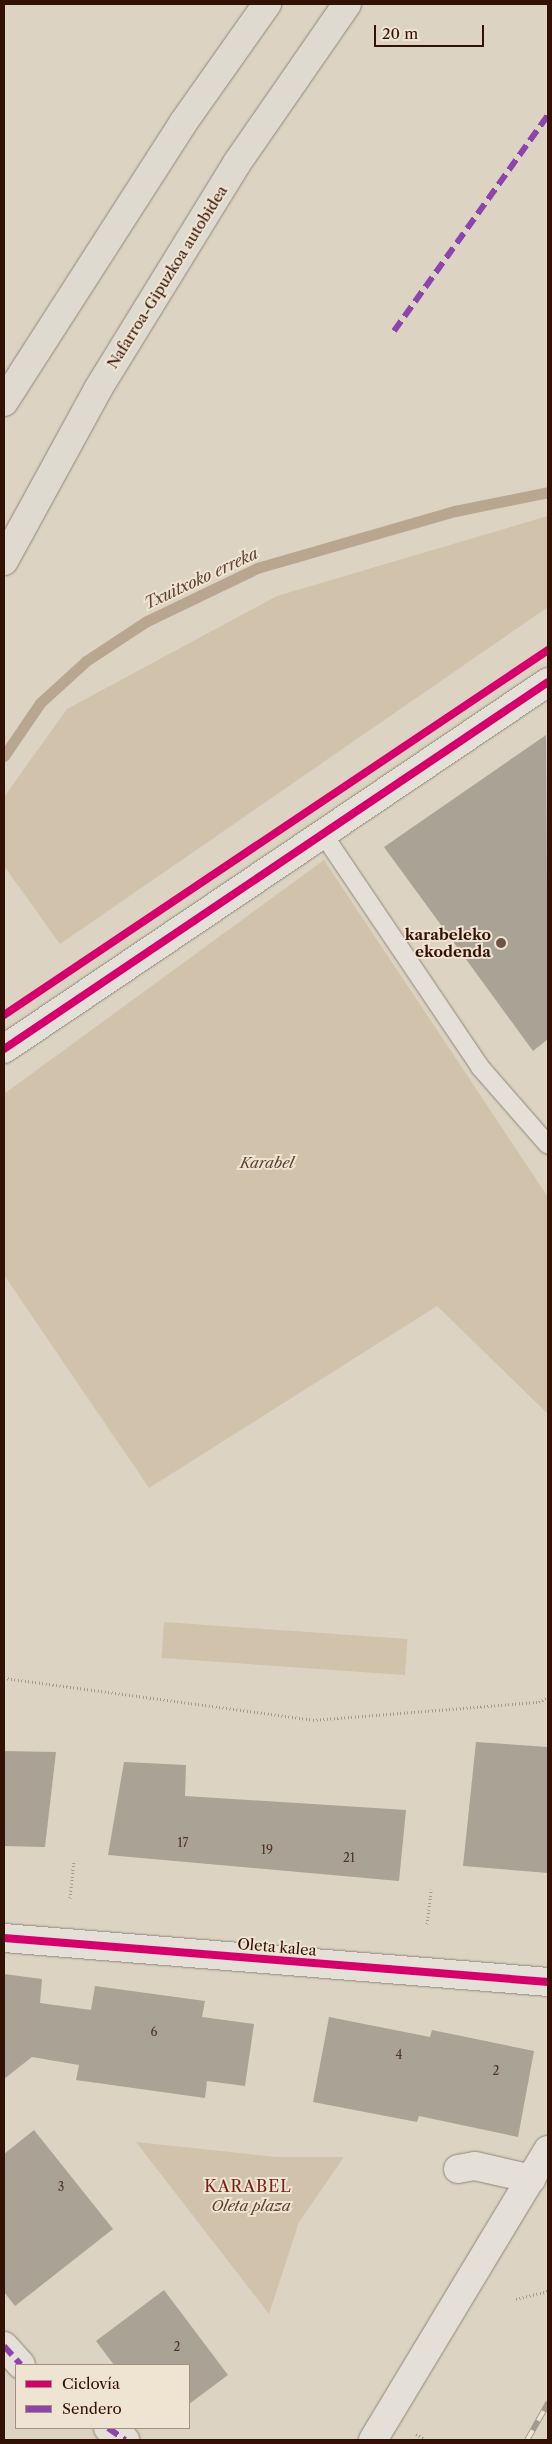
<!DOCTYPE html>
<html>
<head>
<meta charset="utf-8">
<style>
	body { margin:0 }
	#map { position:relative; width:552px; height:2444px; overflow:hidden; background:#dcd3c2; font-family:"Libre Caslon Text",serif }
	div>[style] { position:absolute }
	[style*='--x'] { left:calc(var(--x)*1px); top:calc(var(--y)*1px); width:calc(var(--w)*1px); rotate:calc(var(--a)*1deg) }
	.green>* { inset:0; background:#d1c2ac; transform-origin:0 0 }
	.stream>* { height:11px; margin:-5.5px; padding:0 5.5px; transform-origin:5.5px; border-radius:5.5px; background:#b9a690 }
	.building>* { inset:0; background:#aaa295 }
	.path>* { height:3px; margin-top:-1.5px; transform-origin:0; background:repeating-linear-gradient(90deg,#a29b93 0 1px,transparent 0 3.5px) }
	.roads { filter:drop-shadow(0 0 1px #90867b) drop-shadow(0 0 1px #90867b) }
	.lane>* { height:18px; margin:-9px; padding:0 9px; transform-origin:9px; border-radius:9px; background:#e4dfd7 }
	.street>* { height:28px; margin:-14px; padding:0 14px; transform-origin:14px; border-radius:14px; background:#e4dfd7 }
	.secondary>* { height:28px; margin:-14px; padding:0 14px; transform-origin:14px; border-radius:14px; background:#e4dfd7 }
	.highway>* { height:28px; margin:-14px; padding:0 14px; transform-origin:14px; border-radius:14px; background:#dfdad0 }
	.rail>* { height:5.5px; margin-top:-2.75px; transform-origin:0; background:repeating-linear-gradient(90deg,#efe4d1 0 11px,#a29b93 0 22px); box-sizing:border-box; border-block:1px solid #a29b93 }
	.quiet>* { height:6px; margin-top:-3px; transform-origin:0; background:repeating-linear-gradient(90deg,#8e44ad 0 12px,transparent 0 18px) }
	.cycleway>* { height:8px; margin:-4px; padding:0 4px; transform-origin:4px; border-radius:4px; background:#d6006c }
	.dots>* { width:14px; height:14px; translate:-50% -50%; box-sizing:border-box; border:2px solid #efe4d1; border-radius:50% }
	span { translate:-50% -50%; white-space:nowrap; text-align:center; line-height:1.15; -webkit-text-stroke:4px #efe4d1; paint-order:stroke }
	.number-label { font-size:12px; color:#513529 }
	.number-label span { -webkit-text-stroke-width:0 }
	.street-label { font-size:15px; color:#331105 }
	.poi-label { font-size:15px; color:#331105; font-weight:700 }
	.right { translate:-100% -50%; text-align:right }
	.park-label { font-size:15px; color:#604232; font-style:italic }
	.water-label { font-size:16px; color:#634534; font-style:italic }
	.neighbourhood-label { font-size:16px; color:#7a1f14; letter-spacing:1px }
	.frame { position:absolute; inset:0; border:5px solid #331105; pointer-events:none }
	.legend { position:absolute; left:15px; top:2364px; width:175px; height:65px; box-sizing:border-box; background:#efe4d1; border:1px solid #a4907f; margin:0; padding:6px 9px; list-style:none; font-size:15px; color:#331105 }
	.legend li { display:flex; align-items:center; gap:10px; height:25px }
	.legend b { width:25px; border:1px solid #a4907f }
	.scale { position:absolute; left:374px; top:25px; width:110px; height:22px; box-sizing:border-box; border:2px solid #331105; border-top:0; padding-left:6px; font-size:15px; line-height:18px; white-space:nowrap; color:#331105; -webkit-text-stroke:4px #efe4d1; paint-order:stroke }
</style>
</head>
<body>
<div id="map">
	<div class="green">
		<i style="clip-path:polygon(548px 516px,548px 607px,60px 944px,4px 866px,4px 797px,67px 709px,277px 596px)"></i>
		<i style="clip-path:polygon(324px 860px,548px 1197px,548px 1414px,437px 1306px,149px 1488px,4px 1275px,4px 1094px)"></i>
		<i style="left:164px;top:1622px;width:244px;height:36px;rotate:4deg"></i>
		<i style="clip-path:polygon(136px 2142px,276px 2157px,344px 2157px,299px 2222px,269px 2314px)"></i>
	</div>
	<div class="stream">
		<i style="--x:4;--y:756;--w:64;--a:-55.8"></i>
		<i style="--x:40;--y:703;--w:62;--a:-42.4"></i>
		<i style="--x:86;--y:661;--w:73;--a:-33.3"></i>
		<i style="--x:147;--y:621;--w:122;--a:-25.7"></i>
		<i style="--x:257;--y:568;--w:206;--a:-16.1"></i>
		<i style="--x:455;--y:511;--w:95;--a:-11.5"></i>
	</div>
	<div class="building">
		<i style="clip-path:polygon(546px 735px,548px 1039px,533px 1051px,384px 847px)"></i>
		<i style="clip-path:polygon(476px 1742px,548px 1747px,548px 1873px,463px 1866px)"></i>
		<i style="clip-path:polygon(4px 1751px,56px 1752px,45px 1847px,4px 1846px)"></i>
		<i style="clip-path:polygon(124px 1762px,186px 1765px,185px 1796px,406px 1810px,399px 1881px,108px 1855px)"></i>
		<i style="clip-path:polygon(4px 1974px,42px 1979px,40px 2003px,91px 2010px,95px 1986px,205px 2001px,202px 2017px,254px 2024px,245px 2086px,207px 2081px,205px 2098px,76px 2080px,79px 2065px,32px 2057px,4px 2079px)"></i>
		<i style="clip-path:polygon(329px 2017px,430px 2037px,432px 2030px,534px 2051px,518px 2137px,419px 2116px,417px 2122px,313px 2102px)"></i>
		<i style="clip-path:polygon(34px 2130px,113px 2229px,15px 2306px,4px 2292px,4px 2154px)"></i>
		<i style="clip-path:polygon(164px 2290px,228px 2375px,189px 2404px,189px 2365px,114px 2365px,96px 2341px)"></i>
	</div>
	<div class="path">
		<i style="--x:4;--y:1678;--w:312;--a:7.7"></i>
		<i style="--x:313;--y:1720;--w:227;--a:-4.6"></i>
		<i style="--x:539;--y:1702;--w:10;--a:-29"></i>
		<i style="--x:70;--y:1898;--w:36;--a:-84"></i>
		<i style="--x:427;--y:1924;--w:35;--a:-83"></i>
		<i style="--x:516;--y:2299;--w:33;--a:-14"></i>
		<i style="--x:416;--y:2434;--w:12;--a:31"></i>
	</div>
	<div class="roads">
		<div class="lane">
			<i style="--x:321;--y:831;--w:285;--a:56"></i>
			<i style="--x:480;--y:1067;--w:103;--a:48.9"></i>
		</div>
		<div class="street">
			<i style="--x:4;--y:1938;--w:546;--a:4.62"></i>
			<i style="--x:458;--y:2169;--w:17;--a:-10"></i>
			<i style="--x:475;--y:2166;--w:58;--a:12.8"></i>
			<i style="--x:4;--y:2346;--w:25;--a:48"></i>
			<i style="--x:108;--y:2428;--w:21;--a:35"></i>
			<i style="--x:373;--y:2440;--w:339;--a:-58.9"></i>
		</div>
		<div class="secondary">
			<i style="--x:4;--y:1049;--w:656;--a:-34"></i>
		</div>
		<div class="highway">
			<i style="--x:4;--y:402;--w:331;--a:-57.3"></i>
			<i style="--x:183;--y:123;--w:146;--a:-54.8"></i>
			<i style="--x:4;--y:561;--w:196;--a:-61.3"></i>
			<i style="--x:98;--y:389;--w:265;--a:-58.4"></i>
			<i style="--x:237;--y:163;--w:193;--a:-55.3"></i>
		</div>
	</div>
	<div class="rail">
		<i style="--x:527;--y:2440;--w:43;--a:-60.4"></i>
	</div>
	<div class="quiet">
		<i style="--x:394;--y:331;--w:265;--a:-54.5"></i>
		<i style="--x:4;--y:2346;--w:25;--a:48"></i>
		<i style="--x:108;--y:2428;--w:21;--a:35"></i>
	</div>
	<div class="cycleway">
		<i style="--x:4;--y:1015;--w:655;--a:-33.86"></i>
		<i style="--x:4;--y:1049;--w:656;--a:-34"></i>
		<i style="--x:4;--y:1938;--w:546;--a:4.62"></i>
	</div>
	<div class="dots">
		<i style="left:501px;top:943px;background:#6e5547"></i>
	</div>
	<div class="number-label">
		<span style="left:183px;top:1843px">17</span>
		<span style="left:267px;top:1850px">19</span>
		<span style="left:349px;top:1858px">21</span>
		<span style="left:154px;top:2032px">6</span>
		<span style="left:399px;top:2055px">4</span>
		<span style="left:496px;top:2071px">2</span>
		<span style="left:61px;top:2187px">3</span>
		<span style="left:177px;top:2347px">2</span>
	</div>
	<div class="street-label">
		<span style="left:167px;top:277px;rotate:-58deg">Nafarroa-Gipuzkoa autobidea</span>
		<span style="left:277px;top:1947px;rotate:5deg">Oleta kalea</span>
	</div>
	<div class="poi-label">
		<span class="right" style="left:491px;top:943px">karabeleko<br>ekodenda</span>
	</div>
	<div class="park-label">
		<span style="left:267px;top:1163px">Karabel</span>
		<span style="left:251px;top:2206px">Oleta plaza</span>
	</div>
	<div class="water-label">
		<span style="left:201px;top:578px;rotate:-25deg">Txuitxoko erreka</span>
	</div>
	<div class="neighbourhood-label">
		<span style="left:248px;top:2186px">KARABEL</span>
	</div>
	<div class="frame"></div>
	<ul class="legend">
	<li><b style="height:6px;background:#d6006c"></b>Ciclovía</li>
	<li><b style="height:6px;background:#8e44ad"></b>Sendero</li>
	</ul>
	<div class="scale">20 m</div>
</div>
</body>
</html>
